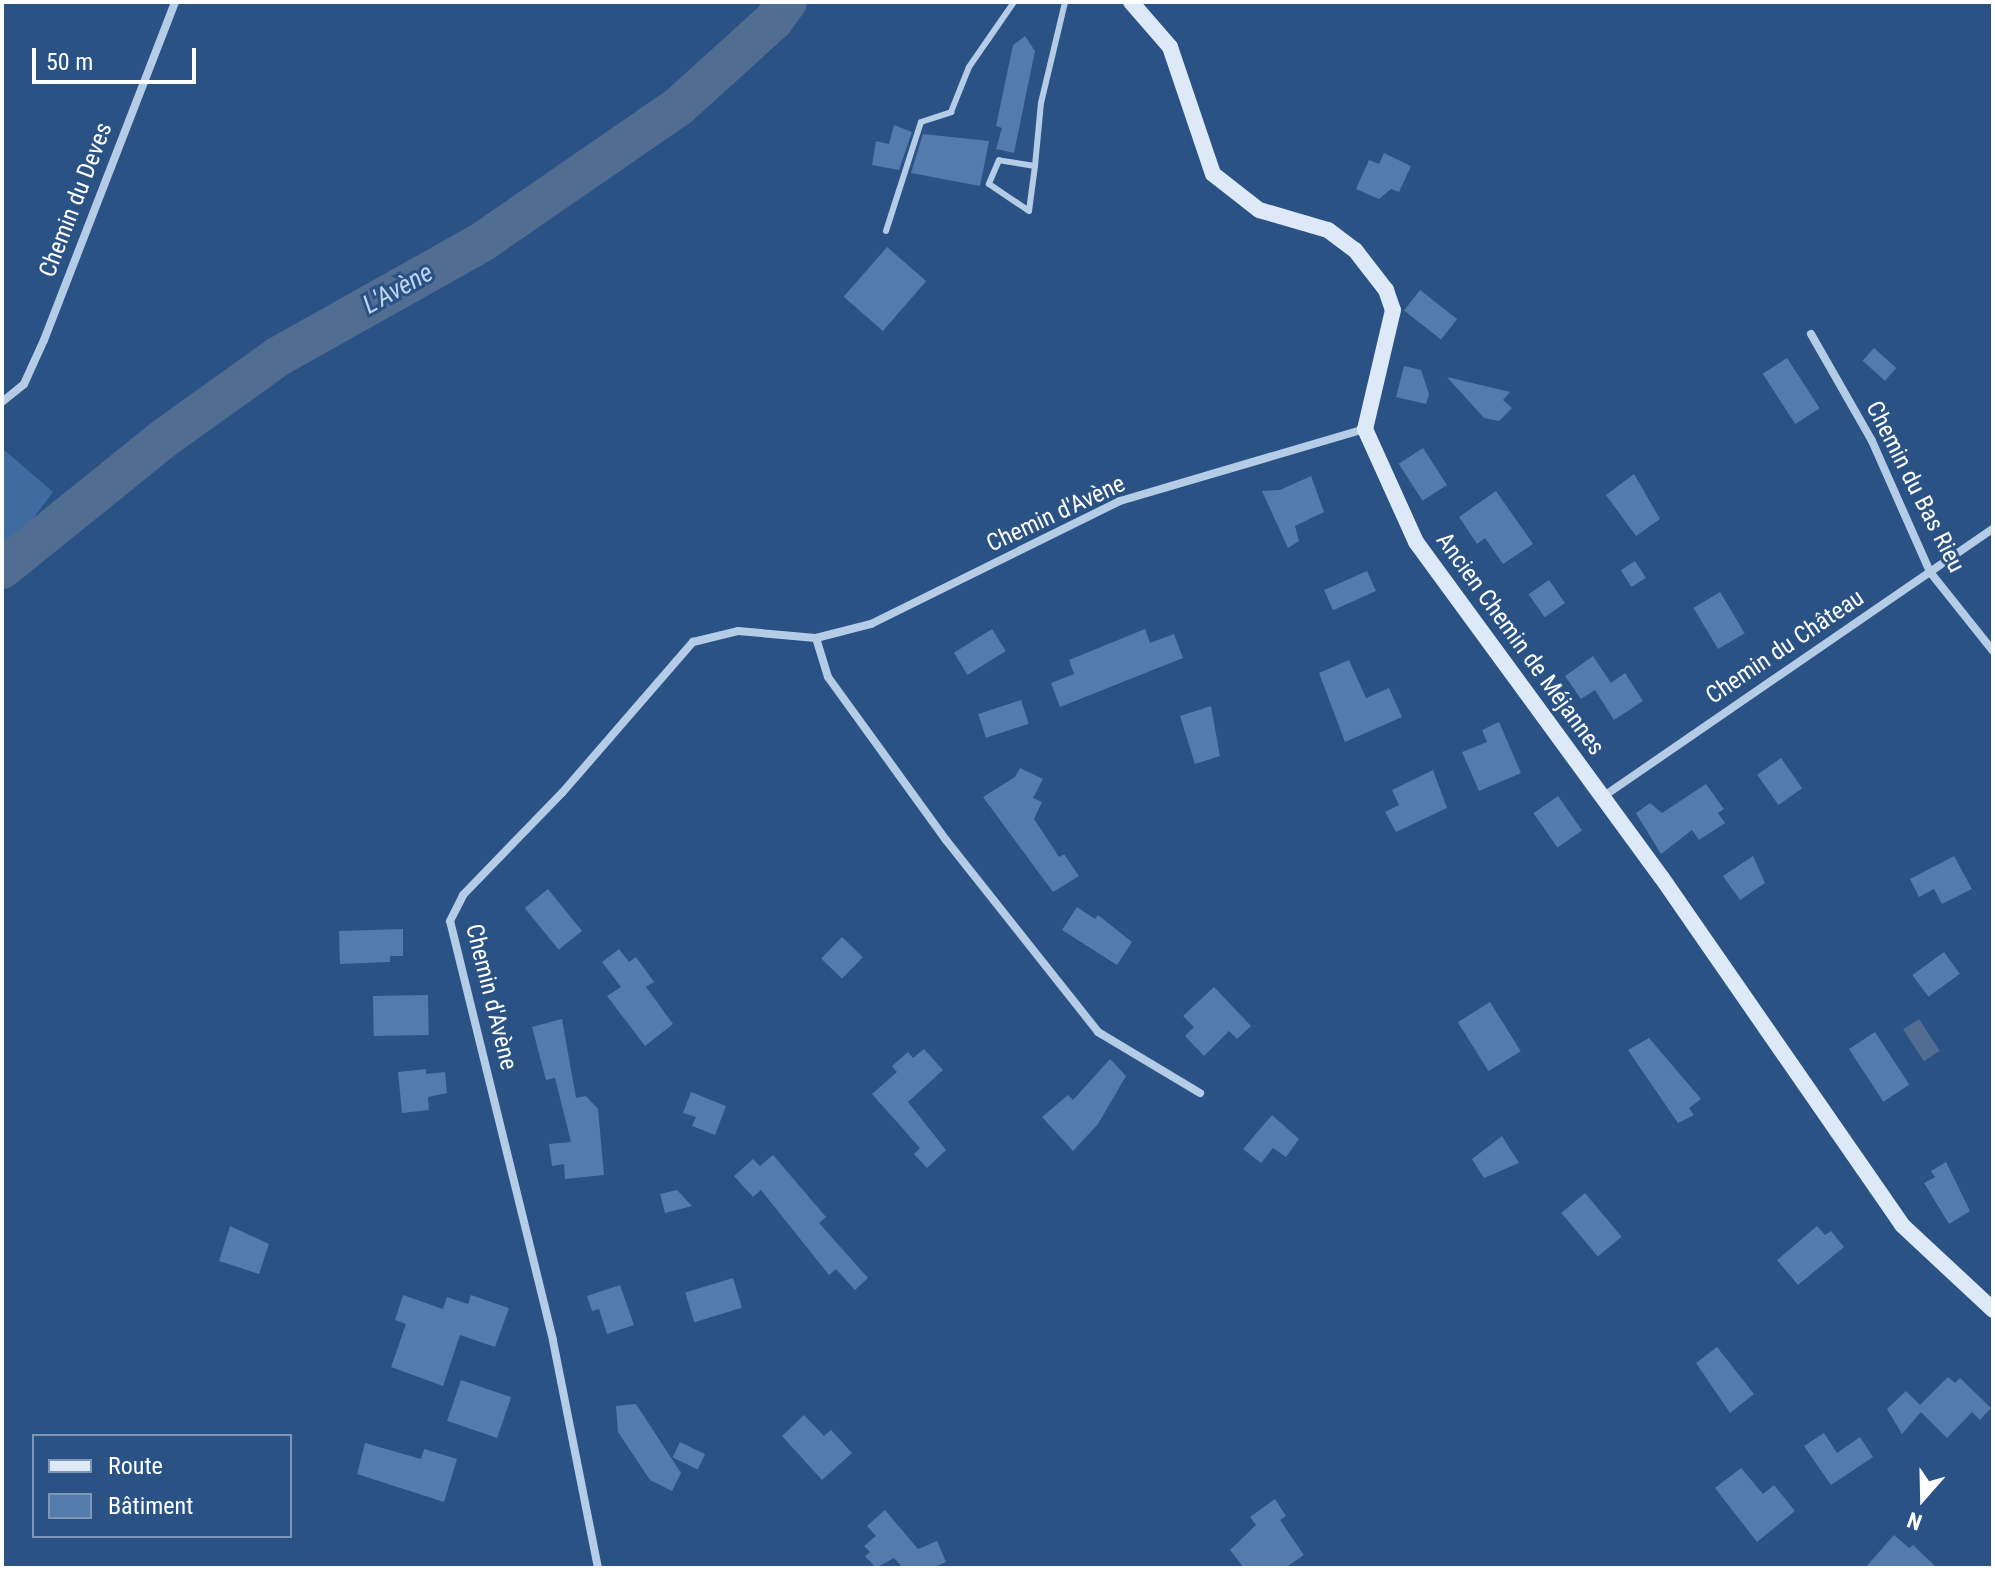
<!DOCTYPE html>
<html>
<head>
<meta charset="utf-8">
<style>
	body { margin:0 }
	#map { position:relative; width:1995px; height:1570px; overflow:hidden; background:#2a5285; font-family:"Roboto Condensed",sans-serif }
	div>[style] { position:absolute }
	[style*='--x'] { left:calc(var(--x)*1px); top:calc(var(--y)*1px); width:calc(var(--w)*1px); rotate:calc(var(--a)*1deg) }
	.green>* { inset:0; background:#3f6ba1 }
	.water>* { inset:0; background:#516d91; transform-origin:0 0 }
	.river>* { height:40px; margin:-20px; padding:0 20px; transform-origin:20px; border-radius:20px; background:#516d91 }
	.building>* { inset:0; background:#537bac; transform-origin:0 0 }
	.lane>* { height:6px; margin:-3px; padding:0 3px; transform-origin:3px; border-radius:3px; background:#b5cce7 }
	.street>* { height:8px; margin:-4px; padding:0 4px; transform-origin:4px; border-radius:4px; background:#b5cce7 }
	.secondary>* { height:16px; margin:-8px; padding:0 8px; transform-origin:8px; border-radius:8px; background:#dee9f7 }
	span { translate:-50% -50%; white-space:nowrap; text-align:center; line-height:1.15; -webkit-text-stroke:6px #2a5285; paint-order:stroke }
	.street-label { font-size:24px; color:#fff }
	.water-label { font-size:26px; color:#c0d5ee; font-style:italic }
	.frame { position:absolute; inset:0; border:4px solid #fff; pointer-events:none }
	.legend { position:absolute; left:32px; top:1434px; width:260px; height:104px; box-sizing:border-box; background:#2a5285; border:2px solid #7f97b6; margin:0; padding:10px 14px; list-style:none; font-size:24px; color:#fff }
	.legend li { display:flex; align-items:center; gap:16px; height:40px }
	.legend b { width:40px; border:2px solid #7f97b6 }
	.north { position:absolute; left:1883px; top:1458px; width:80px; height:80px; -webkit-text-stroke:6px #2a5285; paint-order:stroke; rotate:200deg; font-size:22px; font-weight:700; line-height:32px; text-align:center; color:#fff }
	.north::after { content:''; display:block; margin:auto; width:28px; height:36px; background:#fff; clip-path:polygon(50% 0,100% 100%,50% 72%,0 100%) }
	.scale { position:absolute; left:32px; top:48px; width:164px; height:36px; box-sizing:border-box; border:4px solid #fff; border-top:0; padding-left:10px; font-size:24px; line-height:28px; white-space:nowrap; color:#fff; -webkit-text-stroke:6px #2a5285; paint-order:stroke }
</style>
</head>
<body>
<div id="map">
	<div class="green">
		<i style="clip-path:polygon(2px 448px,53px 492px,2px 560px)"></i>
	</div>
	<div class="water">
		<i style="left:1919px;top:1019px;width:38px;height:19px;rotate:57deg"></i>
	</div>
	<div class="river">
		<i style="--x:2;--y:569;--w:207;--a:-38.9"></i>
		<i style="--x:163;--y:439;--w:143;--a:-35.6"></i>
		<i style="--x:279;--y:356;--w:233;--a:-29.3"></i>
		<i style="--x:482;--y:242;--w:238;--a:-34.6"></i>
		<i style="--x:678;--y:107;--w:128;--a:-42.2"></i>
		<i style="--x:773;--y:21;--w:24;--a:-54"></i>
	</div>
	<div class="building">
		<i style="clip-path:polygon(1025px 36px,1035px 51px,1014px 153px,996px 149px,1002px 128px,996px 126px,1013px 45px)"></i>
		<i style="clip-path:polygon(894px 125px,912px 132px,899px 170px,872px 165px,876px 141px,889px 144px)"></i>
		<i style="clip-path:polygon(923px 134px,989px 141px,980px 186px,911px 173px)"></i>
		<i style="clip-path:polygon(1384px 153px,1411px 166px,1399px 192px,1391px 189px,1379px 199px,1356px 189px,1369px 160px,1379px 164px)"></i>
		<i style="left:887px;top:247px;width:52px;height:66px;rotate:41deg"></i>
		<i style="left:1420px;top:290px;width:47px;height:26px;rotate:38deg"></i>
		<i style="left:1874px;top:348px;width:30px;height:17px;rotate:42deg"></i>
		<i style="left:1787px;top:358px;width:60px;height:29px;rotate:57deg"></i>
		<i style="clip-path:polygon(1404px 366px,1421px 370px,1429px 394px,1426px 404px,1396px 397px)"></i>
		<i style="clip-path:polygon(1447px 377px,1510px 392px,1503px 400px,1512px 408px,1499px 421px,1484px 418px)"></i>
		<i style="left:1423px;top:448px;width:44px;height:29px;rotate:57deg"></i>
		<i style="clip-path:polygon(1634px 474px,1660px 519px,1636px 536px,1606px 495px)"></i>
		<i style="clip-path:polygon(1311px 476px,1324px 512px,1295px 526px,1299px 541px,1288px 548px,1262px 491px,1280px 490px)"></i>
		<i style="clip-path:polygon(1496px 491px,1533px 544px,1503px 564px,1485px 538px,1477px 544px,1459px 517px)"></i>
		<i style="left:1635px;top:561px;width:20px;height:17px;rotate:57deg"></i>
		<i style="left:1367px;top:571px;width:22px;height:47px;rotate:66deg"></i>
		<i style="left:1549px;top:580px;width:28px;height:25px;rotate:55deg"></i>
		<i style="left:1720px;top:592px;width:48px;height:31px;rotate:59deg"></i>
		<i style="left:992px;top:629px;width:26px;height:45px;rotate:58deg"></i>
		<i style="clip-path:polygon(1145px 629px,1150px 643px,1174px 634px,1183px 658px,1060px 707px,1051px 683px,1074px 674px,1069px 660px)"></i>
		<i style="clip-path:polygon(1593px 656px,1611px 683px,1625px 673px,1643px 701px,1614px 720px,1595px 690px,1581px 699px,1565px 676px)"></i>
		<i style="clip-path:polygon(1349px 660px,1366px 698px,1389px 688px,1402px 717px,1345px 742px,1319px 673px)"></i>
		<i style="left:1021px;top:700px;width:25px;height:45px;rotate:72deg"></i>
		<i style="clip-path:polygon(1211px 706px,1220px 756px,1195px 764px,1180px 716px)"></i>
		<i style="clip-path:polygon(1499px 722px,1521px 773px,1479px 791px,1462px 752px,1487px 742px,1482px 730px)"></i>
		<i style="left:1781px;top:758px;width:37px;height:29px;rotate:55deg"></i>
		<i style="clip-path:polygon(1020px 768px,1043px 779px,1033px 798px,1042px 802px,1034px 819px,1059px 857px,1064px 854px,1079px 876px,1053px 892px,983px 797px,1015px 777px)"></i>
		<i style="clip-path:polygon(1433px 770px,1447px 808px,1396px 832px,1385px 812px,1399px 805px,1392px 790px)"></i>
		<i style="clip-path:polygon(1706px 784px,1724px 809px,1718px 813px,1725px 823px,1699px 840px,1692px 830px,1661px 854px,1636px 813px,1650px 803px,1662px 813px)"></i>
		<i style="left:1558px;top:796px;width:42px;height:30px;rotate:55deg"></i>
		<i style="clip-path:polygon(1753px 856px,1765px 883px,1740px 900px,1723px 876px)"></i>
		<i style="clip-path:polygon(1954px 856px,1972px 889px,1942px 904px,1934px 889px,1919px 897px,1910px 879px)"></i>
		<i style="left:548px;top:889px;width:54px;height:30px;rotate:51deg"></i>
		<i style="clip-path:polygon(1077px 907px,1095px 919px,1098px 915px,1132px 942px,1117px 965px,1062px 930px)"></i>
		<i style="clip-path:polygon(403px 929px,403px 956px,390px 956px,390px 962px,340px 964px,339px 931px)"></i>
		<i style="left:842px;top:937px;width:29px;height:30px;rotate:44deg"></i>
		<i style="clip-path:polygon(619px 949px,629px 962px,636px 957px,654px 982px,646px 987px,673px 1024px,645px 1046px,607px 996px,621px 987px,602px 962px)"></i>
		<i style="left:1944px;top:952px;width:27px;height:39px;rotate:54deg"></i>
		<i style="clip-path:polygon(1214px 987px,1251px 1026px,1237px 1039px,1229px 1031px,1204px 1056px,1185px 1036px,1194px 1027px,1183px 1016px)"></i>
		<i style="left:428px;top:995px;width:40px;height:55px;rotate:89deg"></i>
		<i style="left:1490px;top:1002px;width:58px;height:38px;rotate:58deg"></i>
		<i style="clip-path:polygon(562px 1019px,576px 1098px,586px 1096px,598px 1109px,604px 1175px,565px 1179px,564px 1164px,552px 1166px,549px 1144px,571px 1142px,555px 1078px,546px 1080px,532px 1027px)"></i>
		<i style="left:1875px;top:1032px;width:63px;height:31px;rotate:57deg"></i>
		<i style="clip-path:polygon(1649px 1038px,1701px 1099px,1689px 1108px,1694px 1115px,1678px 1123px,1628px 1050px)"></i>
		<i style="clip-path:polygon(924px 1049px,943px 1070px,908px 1102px,946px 1150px,927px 1168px,914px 1154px,920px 1148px,872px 1094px,897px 1072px,892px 1066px,908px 1052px,913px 1058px)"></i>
		<i style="clip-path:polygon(1110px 1059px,1126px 1076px,1098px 1124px,1073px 1151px,1042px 1117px,1068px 1095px,1073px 1100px)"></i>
		<i style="clip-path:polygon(426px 1069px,426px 1074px,445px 1072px,447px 1093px,428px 1097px,429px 1110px,402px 1113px,398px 1072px)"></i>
		<i style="clip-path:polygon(691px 1092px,726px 1106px,715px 1135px,692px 1126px,696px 1117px,683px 1113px)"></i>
		<i style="clip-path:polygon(1272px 1115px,1299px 1139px,1286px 1157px,1273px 1148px,1261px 1163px,1243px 1149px)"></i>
		<i style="clip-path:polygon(1502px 1136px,1519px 1163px,1484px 1178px,1472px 1159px)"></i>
		<i style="clip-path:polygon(773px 1155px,826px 1217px,819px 1223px,868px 1278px,855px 1290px,836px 1269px,829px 1275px,761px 1190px,753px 1197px,734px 1176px,753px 1159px,760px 1166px)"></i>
		<i style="clip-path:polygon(1946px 1162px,1970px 1211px,1949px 1224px,1924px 1183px,1935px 1177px,1931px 1171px)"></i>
		<i style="clip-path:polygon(677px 1190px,692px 1206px,665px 1213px,660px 1194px)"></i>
		<i style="left:1585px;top:1193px;width:57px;height:31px;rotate:50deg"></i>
		<i style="clip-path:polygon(230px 1226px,269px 1244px,259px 1274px,219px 1261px)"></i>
		<i style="clip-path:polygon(1817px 1226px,1825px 1235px,1831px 1231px,1844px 1247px,1798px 1285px,1777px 1260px)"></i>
		<i style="left:733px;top:1278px;width:31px;height:50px;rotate:73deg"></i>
		<i style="clip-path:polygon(620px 1285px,634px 1325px,607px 1334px,599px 1309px,592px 1311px,587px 1296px)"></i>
		<i style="clip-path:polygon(403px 1295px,443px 1309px,447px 1297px,468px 1304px,471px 1295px,509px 1308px,495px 1347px,460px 1335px,443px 1386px,391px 1367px,406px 1324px,395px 1320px)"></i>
		<i style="clip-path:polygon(1717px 1347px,1754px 1394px,1730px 1413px,1696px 1363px)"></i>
		<i style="clip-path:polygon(1948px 1377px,1955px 1383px,1960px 1378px,1991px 1408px,1980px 1420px,1972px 1412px,1947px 1438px,1921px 1412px,1902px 1434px,1887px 1409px,1906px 1391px,1920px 1405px)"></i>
		<i style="left:461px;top:1380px;width:53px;height:43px;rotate:19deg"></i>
		<i style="clip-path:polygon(636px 1404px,681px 1473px,672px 1491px,650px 1480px,618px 1432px,616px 1406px)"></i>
		<i style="clip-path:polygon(804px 1415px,824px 1436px,831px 1430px,852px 1453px,822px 1480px,782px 1436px)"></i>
		<i style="clip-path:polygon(1824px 1433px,1837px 1453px,1860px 1437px,1873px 1457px,1831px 1485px,1804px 1446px)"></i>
		<i style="left:680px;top:1442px;width:28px;height:17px;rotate:26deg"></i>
		<i style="clip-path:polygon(365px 1443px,421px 1459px,424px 1449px,457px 1459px,444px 1502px,357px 1474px)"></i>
		<i style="clip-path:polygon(1741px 1468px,1763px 1494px,1774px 1485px,1795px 1511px,1757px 1542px,1715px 1488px)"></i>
		<i style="clip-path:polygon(1275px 1499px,1286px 1516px,1280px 1520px,1304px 1555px,1285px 1568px,1244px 1568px,1230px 1550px,1256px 1525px,1250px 1517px)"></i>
		<i style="clip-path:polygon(885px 1510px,918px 1549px,937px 1541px,946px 1562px,932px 1568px,903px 1568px,894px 1558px,876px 1568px,865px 1556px,870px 1552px,864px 1546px,876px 1536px,867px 1526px)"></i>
		<i style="clip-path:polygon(1894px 1535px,1909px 1548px,1913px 1545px,1937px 1568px,1865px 1568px)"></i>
	</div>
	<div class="lane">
		<i style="--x:1035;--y:166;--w:36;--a:-171"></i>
		<i style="--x:999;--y:160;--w:26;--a:113"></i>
		<i style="--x:989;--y:184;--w:48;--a:34"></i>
		<i style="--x:1029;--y:211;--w:45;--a:-82.4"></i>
		<i style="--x:1035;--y:166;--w:63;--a:-84.6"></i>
		<i style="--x:1041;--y:103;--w:104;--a:-76.6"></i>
		<i style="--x:886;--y:231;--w:114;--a:-72.2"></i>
		<i style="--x:921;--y:122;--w:32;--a:-18"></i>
		<i style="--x:951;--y:112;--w:48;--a:-68.2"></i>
		<i style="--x:969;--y:67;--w:79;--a:-55.3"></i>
	</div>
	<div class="street">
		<i style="--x:1811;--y:334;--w:123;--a:60.3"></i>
		<i style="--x:1872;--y:441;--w:143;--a:66.1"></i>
		<i style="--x:1930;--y:572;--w:101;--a:51.4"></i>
		<i style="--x:2;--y:402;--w:28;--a:-39"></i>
		<i style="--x:24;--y:384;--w:48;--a:-65.6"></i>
		<i style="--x:44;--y:340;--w:362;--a:-68.8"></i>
		<i style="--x:816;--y:638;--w:41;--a:72.9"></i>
		<i style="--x:828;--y:677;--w:201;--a:54.1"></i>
		<i style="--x:946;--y:840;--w:245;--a:51.6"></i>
		<i style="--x:1098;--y:1032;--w:119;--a:30.9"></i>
		<i style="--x:1601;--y:798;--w:475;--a:-34.5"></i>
		<i style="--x:598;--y:1568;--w:232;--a:-101.2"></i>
		<i style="--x:553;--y:1340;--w:431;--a:-103.8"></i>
		<i style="--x:450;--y:921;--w:29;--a:-63"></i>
		<i style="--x:463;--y:895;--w:142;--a:-45.9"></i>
		<i style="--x:562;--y:793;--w:200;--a:-49.1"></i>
		<i style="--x:693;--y:642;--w:46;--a:-13.7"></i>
		<i style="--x:738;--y:631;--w:78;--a:5.1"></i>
		<i style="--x:816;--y:638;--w:57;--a:-14.3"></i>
		<i style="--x:871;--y:624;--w:278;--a:-26.3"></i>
		<i style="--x:1120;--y:501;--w:255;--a:-16.4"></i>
	</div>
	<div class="secondary">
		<i style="--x:1131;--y:2;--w:60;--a:49.1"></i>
		<i style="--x:1170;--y:47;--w:134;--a:71.3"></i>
		<i style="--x:1213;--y:174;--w:58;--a:38"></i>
		<i style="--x:1259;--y:210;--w:72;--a:16.2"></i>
		<i style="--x:1328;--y:230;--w:34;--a:37"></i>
		<i style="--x:1355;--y:250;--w:51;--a:52.2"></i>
		<i style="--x:1386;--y:290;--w:21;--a:71"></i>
		<i style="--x:1393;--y:310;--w:122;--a:103.2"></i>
		<i style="--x:1365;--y:429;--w:124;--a:65.7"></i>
		<i style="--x:1416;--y:542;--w:416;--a:53.8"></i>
		<i style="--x:1662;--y:878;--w:422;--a:55.3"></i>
		<i style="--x:1902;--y:1225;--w:125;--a:43"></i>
	</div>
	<div class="street-label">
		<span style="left:76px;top:200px;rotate:-69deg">Chemin du Deves</span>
		<span style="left:1915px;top:487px;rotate:63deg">Chemin du Bas Rieu</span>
		<span style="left:1056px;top:514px;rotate:-25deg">Chemin d'Avène</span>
		<span style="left:1520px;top:644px;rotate:54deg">Ancien Chemin de Méjannes</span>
		<span style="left:1785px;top:647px;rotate:-34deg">Chemin du Château</span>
		<span style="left:491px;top:997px;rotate:76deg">Chemin d'Avène</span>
	</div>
	<div class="water-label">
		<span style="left:398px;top:289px;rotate:-29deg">L'Avène</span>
	</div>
	<div class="frame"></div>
	<ul class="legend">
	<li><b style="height:10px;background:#dee9f7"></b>Route</li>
	<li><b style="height:22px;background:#537bac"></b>Bâtiment</li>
	</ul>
	<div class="north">N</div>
	<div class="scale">50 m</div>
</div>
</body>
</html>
